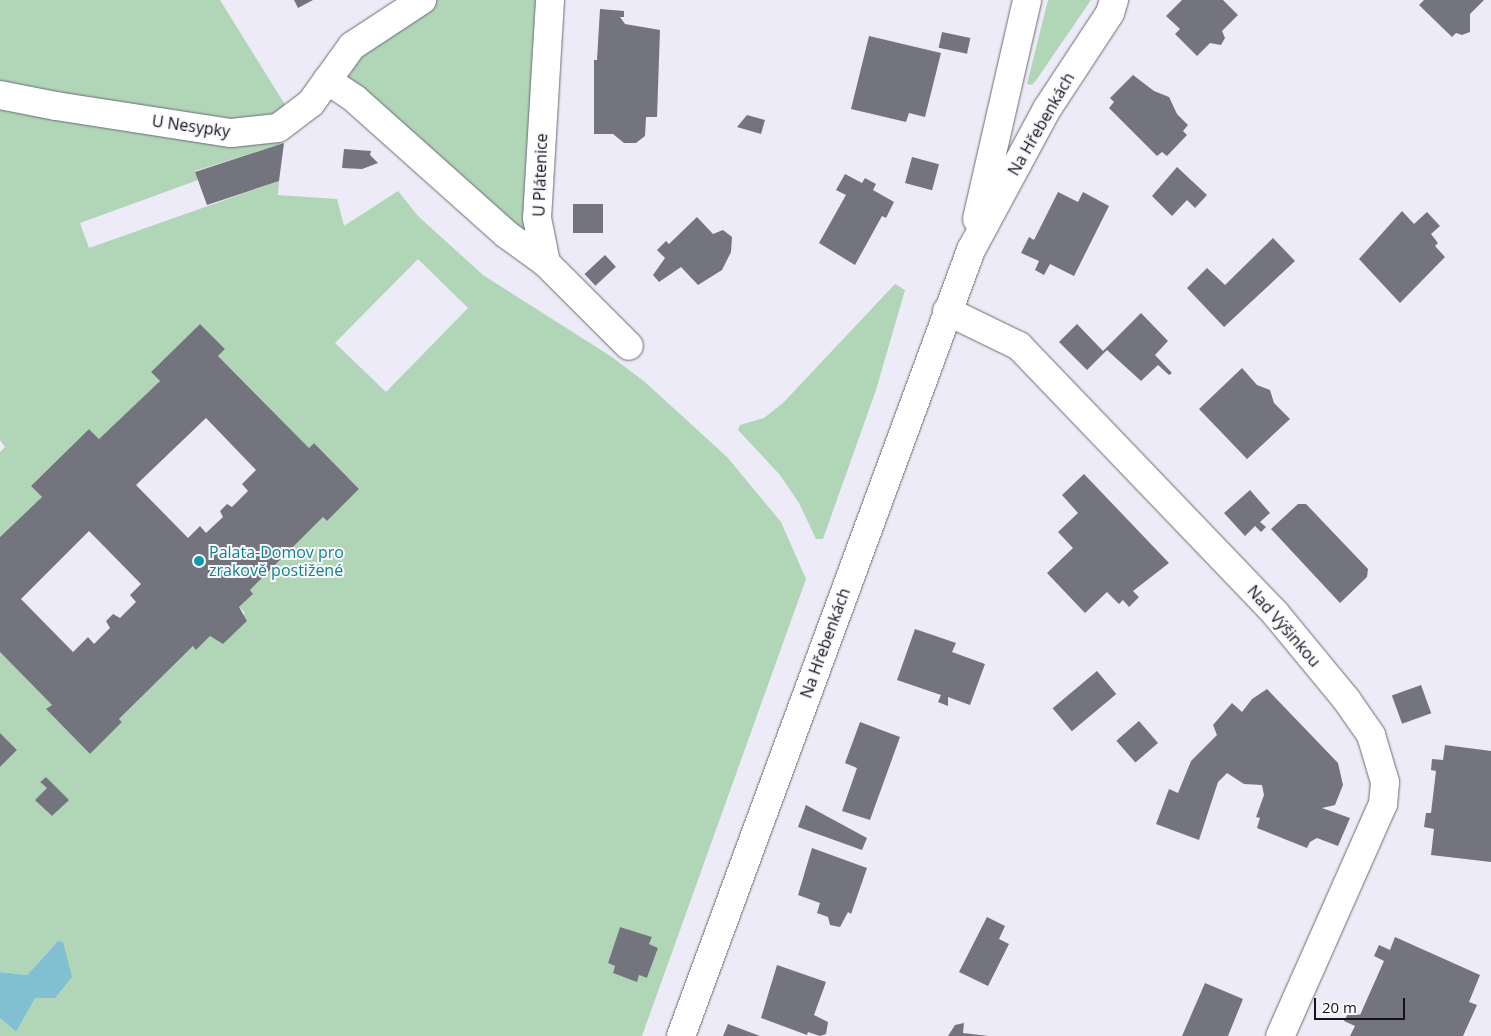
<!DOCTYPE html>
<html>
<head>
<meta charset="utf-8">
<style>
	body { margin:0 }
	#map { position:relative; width:1491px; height:1036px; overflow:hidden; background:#ecebf7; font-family:"Open Sans",sans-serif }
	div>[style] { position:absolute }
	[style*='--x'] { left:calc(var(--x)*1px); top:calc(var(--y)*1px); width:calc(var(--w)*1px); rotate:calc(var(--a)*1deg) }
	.green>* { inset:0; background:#b1d6b7 }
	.water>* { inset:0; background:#81c0d1 }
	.building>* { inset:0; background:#74747e; transform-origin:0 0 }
	.roads { filter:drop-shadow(0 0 1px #6b6b75) drop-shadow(0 0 1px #6b6b75) }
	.street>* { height:28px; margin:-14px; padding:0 14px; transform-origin:14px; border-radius:14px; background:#fff }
	.dots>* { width:14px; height:14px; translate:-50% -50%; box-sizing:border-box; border:2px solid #f9f9fe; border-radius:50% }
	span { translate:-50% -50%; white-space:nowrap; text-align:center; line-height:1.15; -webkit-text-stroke:4px #f9f9fe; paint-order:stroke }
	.street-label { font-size:16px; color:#141418 }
	.culture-label { font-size:16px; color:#0d838f }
	.left { translate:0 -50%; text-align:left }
	.scale { position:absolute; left:1314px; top:998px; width:91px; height:22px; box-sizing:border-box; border:2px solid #141418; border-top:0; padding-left:6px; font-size:15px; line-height:18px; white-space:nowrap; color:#141418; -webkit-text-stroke:4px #f9f9fe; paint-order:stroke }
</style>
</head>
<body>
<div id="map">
	<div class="green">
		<i style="clip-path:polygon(0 0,220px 0,284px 103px,293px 109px,248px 125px,0 89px)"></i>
		<i style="clip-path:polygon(436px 0,536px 0,525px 233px,347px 77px,345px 65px,350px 53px)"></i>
		<i style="clip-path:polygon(1048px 0,1091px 0,1037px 79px,1032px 85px,1027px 84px)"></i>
		<i style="clip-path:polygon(evenodd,0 107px,154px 130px,284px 143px,195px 171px,198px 180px,80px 223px,89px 248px,279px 181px,278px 195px,337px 199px,344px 226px,398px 191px,418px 216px,483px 275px,612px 357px,645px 382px,727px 457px,781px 522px,806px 579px,642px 1036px,0 1036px,0 1018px,16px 1032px,63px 942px,58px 941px,27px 975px,0 972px,0 767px,17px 750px,0 733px,0 652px,52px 705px,47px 710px,90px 754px,122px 722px,119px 719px,193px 646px,197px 649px,210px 636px,224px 643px,247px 621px,243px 616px,245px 613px,239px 607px,253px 594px,250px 590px,323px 517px,327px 521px,359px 489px,314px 443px,309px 448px,218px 356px,225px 349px,200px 324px,151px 372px,160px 381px,99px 439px,89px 429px,31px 486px,42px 497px,0 537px,0 452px,5px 447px,0 440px,0 107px,418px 259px,468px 308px,386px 392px,335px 343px,418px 259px,0 107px,46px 777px,68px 800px,52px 816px,36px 800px,47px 788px,40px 782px,46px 777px,0 107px,620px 927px,652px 937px,649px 944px,658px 948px,647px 978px,639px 975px,636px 981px,613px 973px,615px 966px,608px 963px,620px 927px)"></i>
		<i style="clip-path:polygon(895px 284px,905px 290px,876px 390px,823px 539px,816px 539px,799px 503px,780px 475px,738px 430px,740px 425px,764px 418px,783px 403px)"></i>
	</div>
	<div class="water">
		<i style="clip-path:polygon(58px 941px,63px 942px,72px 977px,55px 998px,35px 998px,16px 1032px,0 1018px,0 972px,27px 975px)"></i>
	</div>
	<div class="building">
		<i style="clip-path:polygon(294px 0,313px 0,298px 8px)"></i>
		<i style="clip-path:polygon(1182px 0,1223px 0,1238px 15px,1222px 31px,1225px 38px,1221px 45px,1210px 43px,1197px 56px,1175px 34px,1180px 29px,1166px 16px)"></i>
		<i style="clip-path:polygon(1424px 0,1484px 0,1470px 14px,1470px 32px,1462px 35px,1456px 33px,1452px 37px,1419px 5px)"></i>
		<i style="clip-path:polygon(600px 9px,624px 11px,624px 17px,620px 17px,625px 24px,660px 30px,657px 117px,646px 117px,645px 136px,636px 143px,624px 143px,613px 134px,594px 134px,594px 60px,597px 60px)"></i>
		<i style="left:942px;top:32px;width:29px;height:16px;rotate:12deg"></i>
		<i style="clip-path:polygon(869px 36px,941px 53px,925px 117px,909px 113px,906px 122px,851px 109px)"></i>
		<i style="clip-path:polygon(1133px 75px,1154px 91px,1169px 97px,1177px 114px,1188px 125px,1183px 131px,1187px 135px,1167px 156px,1162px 152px,1157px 156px,1109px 108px,1114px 102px,1110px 98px)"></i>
		<i style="clip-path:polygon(747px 115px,765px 120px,761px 134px,737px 127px)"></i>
		<i style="clip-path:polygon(284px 143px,279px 181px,207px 205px,195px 172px)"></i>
		<i style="clip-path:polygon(344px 149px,371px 151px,370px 155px,378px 163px,362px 169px,342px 168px)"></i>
		<i style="left:912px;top:157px;width:28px;height:27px;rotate:15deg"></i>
		<i style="clip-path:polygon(1177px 167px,1207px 195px,1195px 208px,1187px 200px,1172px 216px,1152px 196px)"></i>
		<i style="clip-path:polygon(845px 174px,862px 183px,865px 178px,876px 184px,873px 190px,894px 202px,886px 218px,882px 216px,855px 265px,819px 243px,846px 195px,836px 190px)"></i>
		<i style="clip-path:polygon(1058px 192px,1078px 202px,1083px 192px,1109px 206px,1074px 276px,1050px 264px,1044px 275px,1035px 270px,1039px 261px,1021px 253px,1029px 237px,1034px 240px)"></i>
		<i style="left:573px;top:204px;width:30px;height:29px"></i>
		<i style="clip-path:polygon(1402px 211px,1414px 224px,1427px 212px,1440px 226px,1431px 234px,1438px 243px,1435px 246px,1445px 257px,1400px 303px,1359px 259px)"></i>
		<i style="clip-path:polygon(697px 217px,713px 234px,723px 230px,732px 237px,731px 252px,722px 270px,698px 285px,681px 267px,659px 282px,653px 275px,665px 258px,657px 250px,666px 241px,669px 244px)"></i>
		<i style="clip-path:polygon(1273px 238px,1295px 261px,1224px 327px,1187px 288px,1207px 268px,1225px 285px)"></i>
		<i style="left:605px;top:255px;width:16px;height:28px;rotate:47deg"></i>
		<i style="clip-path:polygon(1141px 313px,1168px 341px,1155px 355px,1172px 373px,1169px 375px,1158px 365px,1141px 381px,1107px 350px,1087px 370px,1059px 342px,1077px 324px,1103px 351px)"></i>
		<i style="clip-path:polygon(evenodd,200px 324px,225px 349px,218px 356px,309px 448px,314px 443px,359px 489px,327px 521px,323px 517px,250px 590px,253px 594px,239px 607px,247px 621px,223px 644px,210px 636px,196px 650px,193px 646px,119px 719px,122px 722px,90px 754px,46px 709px,52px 705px,0 652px,0 537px,42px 497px,31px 486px,89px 429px,99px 439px,160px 381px,151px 372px,200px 324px,206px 418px,256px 470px,242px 484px,248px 491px,232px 507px,227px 504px,220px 511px,223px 517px,206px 533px,200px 526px,188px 538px,136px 485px,206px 418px,200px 324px,89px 531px,141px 584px,130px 595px,136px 602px,120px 618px,113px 614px,106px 621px,110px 628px,94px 644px,88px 637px,73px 652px,21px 599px,89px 531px)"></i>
		<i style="clip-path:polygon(1242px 368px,1257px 385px,1270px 390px,1274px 403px,1290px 419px,1247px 459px,1199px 409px)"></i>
		<i style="clip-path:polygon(1084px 474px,1169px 563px,1133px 591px,1139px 597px,1129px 607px,1123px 600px,1119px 604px,1107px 592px,1085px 613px,1047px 573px,1073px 548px,1058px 532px,1078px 513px,1062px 495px)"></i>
		<i style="clip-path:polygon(1250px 490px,1270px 513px,1260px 522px,1266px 527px,1261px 532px,1255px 526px,1245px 536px,1224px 513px)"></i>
		<i style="clip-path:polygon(1298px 504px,1306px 504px,1368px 569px,1367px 577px,1340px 603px,1271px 529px)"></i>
		<i style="clip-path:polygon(915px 629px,956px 643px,952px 652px,985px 664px,970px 705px,948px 697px,948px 706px,938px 702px,941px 695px,897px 680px)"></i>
		<i style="left:1097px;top:671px;width:30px;height:58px;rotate:50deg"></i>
		<i style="left:1421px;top:685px;width:30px;height:31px;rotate:70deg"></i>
		<i style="clip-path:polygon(1267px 689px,1338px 763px,1343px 785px,1335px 805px,1322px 808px,1350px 818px,1338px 846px,1317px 838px,1310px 842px,1307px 848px,1257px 828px,1260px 818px,1256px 817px,1264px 795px,1262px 785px,1244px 784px,1227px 773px,1218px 782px,1199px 840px,1156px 824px,1169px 789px,1178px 793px,1191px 761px,1217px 735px,1213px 725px,1232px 703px,1242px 712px,1252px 699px)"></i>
		<i style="left:1139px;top:721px;width:29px;height:30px;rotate:49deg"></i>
		<i style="clip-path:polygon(860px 722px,900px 737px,870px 820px,842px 811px,857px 768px,845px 763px)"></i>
		<i style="clip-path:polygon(0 733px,17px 750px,0 767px)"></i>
		<i style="clip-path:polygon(1445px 745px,1491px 751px,1491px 862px,1431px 855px,1434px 829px,1424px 827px,1426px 813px,1431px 813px,1436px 771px,1431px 770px,1432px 759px,1443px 760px)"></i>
		<i style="clip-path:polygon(46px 777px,69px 800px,52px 816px,35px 800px,47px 788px,40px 782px)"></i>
		<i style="clip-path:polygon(806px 805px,867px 838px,862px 850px,798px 827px)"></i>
		<i style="clip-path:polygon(812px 848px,867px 868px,851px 914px,848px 912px,840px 927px,830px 925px,828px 917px,817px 913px,820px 903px,798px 895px)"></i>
		<i style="clip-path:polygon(987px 917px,1005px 926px,999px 939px,1009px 944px,988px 986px,959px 972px)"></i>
		<i style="clip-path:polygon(620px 927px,652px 937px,649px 944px,658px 948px,647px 978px,639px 975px,637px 982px,613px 973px,615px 966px,608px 963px)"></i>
		<i style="clip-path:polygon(1395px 937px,1480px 975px,1469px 1002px,1477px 1005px,1463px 1036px,1350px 1036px,1355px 1026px,1344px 1021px,1350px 1010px,1360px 1015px,1384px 961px,1374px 956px,1379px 945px,1390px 950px)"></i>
		<i style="clip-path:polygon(777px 965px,826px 982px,814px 1015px,828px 1022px,826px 1034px,820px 1036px,808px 1032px,807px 1035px,761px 1018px)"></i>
		<i style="clip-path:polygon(1205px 983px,1243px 999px,1228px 1036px,1182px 1036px)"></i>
		<i style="clip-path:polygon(964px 1023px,963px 1033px,989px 1036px,948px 1036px,955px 1025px)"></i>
		<i style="clip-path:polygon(728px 1024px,760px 1036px,723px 1036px)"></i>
	</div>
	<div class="roads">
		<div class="street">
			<i style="--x:550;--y:0;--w:218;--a:93.4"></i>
			<i style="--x:537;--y:218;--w:46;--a:78.7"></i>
			<i style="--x:546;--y:263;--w:117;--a:45"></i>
			<i style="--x:327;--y:80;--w:34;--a:34"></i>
			<i style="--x:355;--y:99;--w:203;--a:41.8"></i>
			<i style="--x:506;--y:234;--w:49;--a:35.9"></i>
			<i style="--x:0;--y:95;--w:57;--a:11.1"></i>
			<i style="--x:56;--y:106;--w:177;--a:8.8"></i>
			<i style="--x:231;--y:133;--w:47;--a:-6.1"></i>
			<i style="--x:278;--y:128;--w:41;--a:-37.1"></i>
			<i style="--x:311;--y:103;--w:70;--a:-54.3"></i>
			<i style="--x:352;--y:46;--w:84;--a:-33.3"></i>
			<i style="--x:977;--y:219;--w:225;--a:-77.1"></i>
			<i style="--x:947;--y:311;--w:80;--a:25.9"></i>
			<i style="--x:1019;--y:346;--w:370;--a:46.2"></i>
			<i style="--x:1275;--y:613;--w:112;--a:50.5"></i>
			<i style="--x:1346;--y:699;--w:44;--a:55.2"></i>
			<i style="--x:1371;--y:735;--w:49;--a:73.4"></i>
			<i style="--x:1385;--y:782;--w:22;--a:95"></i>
			<i style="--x:1383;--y:804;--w:254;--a:113.9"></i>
			<i style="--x:681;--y:1036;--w:838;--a:-69.75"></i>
			<i style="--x:971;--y:250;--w:160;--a:-61.7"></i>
			<i style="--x:1047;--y:109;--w:115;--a:-56.7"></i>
			<i style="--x:1110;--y:13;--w:14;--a:-73"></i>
		</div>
	</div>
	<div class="dots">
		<i style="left:199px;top:561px;background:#0f9aa8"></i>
	</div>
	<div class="street-label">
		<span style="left:1041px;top:124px;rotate:-60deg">Na Hřebenkách</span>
		<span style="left:191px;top:126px;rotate:8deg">U Nesypky</span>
		<span style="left:540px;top:175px;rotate:-88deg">U Plátenice</span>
		<span style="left:1284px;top:626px;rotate:49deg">Nad Výšinkou</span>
		<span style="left:825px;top:643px;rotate:-70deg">Na Hřebenkách</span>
	</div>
	<div class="culture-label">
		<span class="left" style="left:209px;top:561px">Palata-Domov pro<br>zrakově postižené</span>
	</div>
	<div class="scale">20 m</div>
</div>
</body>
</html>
